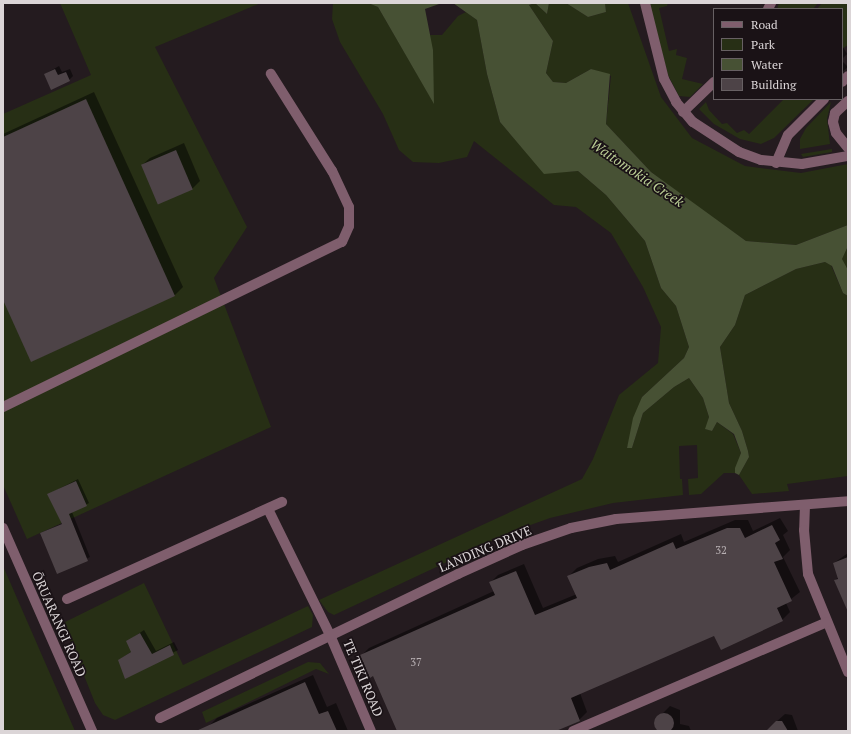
<!DOCTYPE html>
<html>
<head>
<meta charset="utf-8">
<style>
	body { margin:0 }
	#map { position:relative; width:851px; height:734px; overflow:hidden; background:#241b1f; font-family:"PT Serif",serif }
	div>[style] { position:absolute }
	[style*='--x'] { left:calc(var(--x)*1px); top:calc(var(--y)*1px); width:calc(var(--w)*1px); rotate:calc(var(--a)*1deg) }
	.green>* { inset:0; background:#272f15 }
	.water>* { inset:0; background:#475134 }
	.shadow>* { inset:0; background:#0007 }
	.building>* { inset:0; background:#4d4347; transform-origin:0 0 }
	.round { border-radius:50% }
	.minor>* { height:10px; margin:-5px; padding:0 5px; transform-origin:5px; border-radius:5px; background:#7f5e6d }
	span { translate:-50% -50%; white-space:nowrap; text-align:center; line-height:1.15; -webkit-text-stroke:3.5px #1a1216; paint-order:stroke }
	.number-label { font-size:11px; color:#b8b0b3 }
	.number-label span { -webkit-text-stroke-width:0 }
	.street-label { font-size:13px; color:#dbd5d7 }
	.water-label { font-size:14px; color:#b9cc94; font-style:italic }
	.frame { position:absolute; inset:0; border:4px solid #dbd5d7; pointer-events:none }
	.legend { position:absolute; left:713px; top:8px; width:130px; height:92px; box-sizing:border-box; background:#1a1216; border:1px solid #676063; margin:0; padding:5px 7px; list-style:none; font-size:12px; color:#dbd5d7 }
	.legend li { display:flex; align-items:center; gap:8px; height:20px }
	.legend b { width:20px; border:1px solid #676063 }
</style>
</head>
<body>
<div id="map">
	<div class="green">
		<i style="clip-path:polygon(60px 3px,261px 3px,155px 47px,247px 227px,214px 278px,271px 427px,27px 539px,3px 485px,3px 114px,91px 75px)"></i>
		<i style="clip-path:polygon(333px 3px,368px 3px,378px 7px,434px 103px,430px 35px,442px 35px,458px 16px,466px 12px,477px 20px,487px 74px,500px 122px,544px 173px,578px 171px,606px 195px,645px 241px,661px 288px,676px 306px,689px 347px,684px 358px,642px 397px,627px 448px,632px 448px,643px 413px,674px 387px,689px 378px,703px 398px,709px 417px,706px 429px,712px 431px,717px 422px,733px 434px,741px 453px,735px 473px,724px 473px,701px 494px,689px 495px,688px 479px,698px 478px,697px 445px,679px 446px,680px 479px,682px 479px,683px 495px,613px 503px,550px 518px,511px 532px,334px 615px,328px 612px,319px 600px,582px 479px,593px 459px,619px 395px,658px 363px,661px 327px,643px 287px,611px 233px,576px 207px,554px 205px,474px 141px,467px 157px,439px 163px,413px 162px,399px 150px,383px 114px,340px 42px,332px 19px)"></i>
		<i style="clip-path:polygon(535px 3px,547px 14px,549px 3px,566px 3px,588px 17px,606px 12px,605px 3px,628px 3px,661px 97px,692px 138px,745px 166px,801px 173px,848px 164px,848px 225px,796px 245px,746px 241px,702px 210px,651px 172px,606px 124px,611px 76px,591px 69px,566px 83px,553px 82px,546px 73px,553px 41px,529px 5px)"></i>
		<i style="clip-path:polygon(649px 3px,668px 3px,667px 6px,659px 8px,669px 51px,677px 49px,676px 55px,687px 58px,682px 79px,703px 84px,690px 97px,679px 96px,668px 75px)"></i>
		<i style="clip-path:polygon(779px 3px,818px 3px,813px 9px,777px 9px)"></i>
		<i style="clip-path:polygon(822px 3px,848px 3px,848px 45px,842px 49px,842px 9px,817px 9px)"></i>
		<i style="clip-path:polygon(784px 99px,814px 99px,774px 138px,761px 144px,740px 139px,714px 124px,699px 109px,706px 102px,709px 110px,722px 124px,727px 123px,737px 133px,744px 130px,749px 134px)"></i>
		<i style="clip-path:polygon(831px 102px,827px 119px,830px 144px,800px 149px,800px 139px,806px 128px)"></i>
		<i style="clip-path:polygon(832px 149px,832px 152px,803px 157px,801px 154px)"></i>
		<i style="clip-path:polygon(848px 246px,848px 270px,841px 259px)"></i>
		<i style="clip-path:polygon(825px 262px,831px 265px,843px 293px,848px 296px,848px 476px,787px 484px,789px 491px,752px 494px,739px 475px,749px 457px,748px 451px,742px 431px,729px 403px,720px 347px,735px 325px,745px 295px,796px 269px)"></i>
		<i style="clip-path:polygon(3px 566px,75px 731px,3px 731px)"></i>
		<i style="clip-path:polygon(144px 583px,183px 665px,308px 606px,313px 615px,312px 627px,115px 720px,103px 715px,95px 703px,63px 623px)"></i>
		<i style="clip-path:polygon(308px 662px,320px 663px,329px 674px,316px 669px,206px 723px,202px 712px)"></i>
	</div>
	<div class="water">
		<i style="clip-path:polygon(368px 3px,442px 3px,425px 9px,433px 50px,434px 104px,378px 7px)"></i>
		<i style="clip-path:polygon(453px 3px,549px 3px,547px 14px,535px 3px,529px 5px,553px 41px,546px 73px,553px 82px,566px 83px,591px 69px,610px 74px,606px 124px,651px 172px,746px 241px,796px 245px,848px 225px,848px 246px,842px 259px,848px 270px,848px 296px,843px 293px,832px 266px,825px 262px,796px 269px,745px 295px,735px 325px,720px 347px,729px 403px,742px 431px,748px 451px,749px 457px,739px 475px,735px 473px,735px 468px,741px 453px,734px 434px,717px 422px,712px 431px,705px 429px,709px 417px,703px 398px,689px 378px,674px 387px,643px 413px,632px 448px,627px 448px,633px 418px,642px 397px,684px 358px,689px 347px,676px 306px,661px 288px,645px 241px,606px 195px,578px 171px,544px 174px,500px 122px,487px 74px,477px 20px)"></i>
		<i style="clip-path:polygon(566px 3px,605px 3px,606px 12px,588px 17px)"></i>
	</div>
	<div class="shadow">
		<i style="clip-path:polygon(843px 47px,847px 54px,842px 59px,842px 48px)"></i>
		<i style="clip-path:polygon(842px 61px,848px 67px,842px 72px)"></i>
		<i style="clip-path:polygon(59px 66px,62px 72px,70px 69px,73px 76px,69px 80px,45px 74px)"></i>
		<i style="clip-path:polygon(94px 92px,183px 287px,175px 295px,32px 361px,3px 297px,3px 134px)"></i>
		<i style="clip-path:polygon(184px 143px,200px 181px,192px 189px,142px 165px,150px 158px)"></i>
		<i style="clip-path:polygon(78px 479px,89px 503px,72px 512px,90px 557px,57px 573px,41px 533px,63px 523px,49px 494px)"></i>
		<i style="clip-path:polygon(780px 518px,788px 531px,783px 535px,790px 550px,783px 557px,800px 592px,786px 603px,790px 612px,782px 620px,715px 634px,580px 693px,587px 712px,579px 720px,554px 731px,398px 731px,374px 675px,361px 656px,369px 648px,494px 591px,490px 583px,498px 575px,524px 564px,543px 608px,577px 594px,569px 576px,577px 568px,598px 559px,615px 556px,618px 562px,681px 534px,684px 542px,735px 520px,748px 520px,753px 531px)"></i>
		<i style="clip-path:polygon(848px 553px,848px 610px,835px 580px,839px 577px,834px 563px)"></i>
		<i style="clip-path:polygon(144px 630px,156px 651px,174px 642px,178px 650px,125px 677px,119px 660px,132px 651px,128px 641px)"></i>
		<i style="clip-path:polygon(313px 675px,327px 707px,336px 703px,348px 731px,211px 731px,209px 726px,217px 718px)"></i>
		<i style="clip-path:polygon(670px 706px,680px 710px,680px 724px,689px 726px,691px 731px,661px 731px,655px 727px,655px 721px)"></i>
		<i style="clip-path:polygon(785px 714px,792px 715px,798px 731px,766px 731px)"></i>
	</div>
	<div class="building">
		<i style="clip-path:polygon(55px 69px,58px 75px,66px 72px,70px 81px,51px 90px,44px 74px)"></i>
		<i style="clip-path:polygon(86px 99px,175px 296px,31px 362px,3px 300px,3px 137px)"></i>
		<i style="left:176px;top:150px;width:43px;height:38px;rotate:67deg"></i>
		<i style="clip-path:polygon(76px 481px,87px 506px,69px 514px,88px 561px,57px 574px,40px 533px,62px 524px,47px 494px)"></i>
		<i style="clip-path:polygon(772px 525px,780px 540px,775px 543px,783px 559px,774px 562px,792px 601px,777px 608px,783px 621px,721px 650px,714px 636px,571px 698px,580px 721px,556px 731px,397px 731px,373px 676px,370px 678px,360px 655px,495px 595px,489px 582px,516px 571px,535px 615px,577px 598px,567px 576px,589px 567px,607px 563px,610px 570px,673px 542px,676px 549px,727px 528px,740px 528px,745px 538px)"></i>
		<i style="clip-path:polygon(848px 557px,848px 612px,834px 580px,838px 579px,833px 563px)"></i>
		<i style="clip-path:polygon(140px 633px,152px 654px,170px 645px,174px 655px,125px 679px,118px 660px,131px 652px,126px 641px)"></i>
		<i style="clip-path:polygon(305px 682px,319px 714px,328px 711px,337px 731px,196px 731px)"></i>
		<i class="round" style="left:654px;top:713px;width:20px;height:20px"></i>
		<i style="clip-path:polygon(776px 721px,782px 721px,788px 731px,766px 731px)"></i>
	</div>
	<div class="minor">
		<i style="--x:645;--y:3;--w:78;--a:76"></i>
		<i style="--x:664;--y:79;--w:26;--a:62"></i>
		<i style="--x:676;--y:102;--w:26;--a:50"></i>
		<i style="--x:693;--y:122;--w:55;--a:33.1"></i>
		<i style="--x:739;--y:152;--w:23;--a:20"></i>
		<i style="--x:761;--y:160;--w:41;--a:5.6"></i>
		<i style="--x:802;--y:164;--w:47;--a:-9.9"></i>
		<i style="--x:768;--y:9;--w:7;--a:-63"></i>
		<i style="--x:842;--y:82;--w:8;--a:-45"></i>
		<i style="--x:848;--y:101;--w:18;--a:137"></i>
		<i style="--x:835;--y:113;--w:9;--a:103"></i>
		<i style="--x:833;--y:122;--w:11;--a:75"></i>
		<i style="--x:836;--y:133;--w:19;--a:51"></i>
		<i style="--x:683;--y:112;--w:43;--a:-44.1"></i>
		<i style="--x:776;--y:163;--w:30;--a:-67"></i>
		<i style="--x:788;--y:135;--w:51;--a:-45"></i>
		<i style="--x:3;--y:407;--w:377;--a:-26"></i>
		<i style="--x:342;--y:242;--w:17;--a:-66"></i>
		<i style="--x:349;--y:226;--w:19;--a:-90"></i>
		<i style="--x:349;--y:207;--w:40;--a:-115"></i>
		<i style="--x:332;--y:171;--w:115;--a:-122.2"></i>
		<i style="--x:805;--y:505;--w:25;--a:92"></i>
		<i style="--x:804;--y:530;--w:44;--a:84.8"></i>
		<i style="--x:808;--y:574;--w:106;--a:67.8"></i>
		<i style="--x:268;--y:509;--w:140;--a:63.8"></i>
		<i style="--x:330;--y:635;--w:104;--a:66.9"></i>
		<i style="--x:3;--y:528;--w:222;--a:66.3"></i>
		<i style="--x:67;--y:599;--w:236;--a:-24.3"></i>
		<i style="--x:160;--y:718;--w:331;--a:-25.8"></i>
		<i style="--x:458;--y:574;--w:70;--a:-24.4"></i>
		<i style="--x:522;--y:545;--w:52;--a:-19.1"></i>
		<i style="--x:571;--y:528;--w:46;--a:-11.3"></i>
		<i style="--x:616;--y:519;--w:233;--a:-4.4"></i>
		<i style="--x:573;--y:731;--w:276;--a:-23.2"></i>
	</div>
	<div class="number-label">
		<span style="left:721px;top:550px">32</span>
		<span style="left:416px;top:662px">37</span>
	</div>
	<div class="street-label">
		<span style="left:485px;top:549px;rotate:-23deg">LANDING DRIVE</span>
		<span style="left:59px;top:624px;rotate:66deg">ŌRUARANGI ROAD</span>
		<span style="left:363px;top:678px;rotate:67deg">TE TIKI ROAD</span>
	</div>
	<div class="water-label">
		<span style="left:637px;top:173px;rotate:34deg">Waitomokia Creek</span>
	</div>
	<div class="frame"></div>
	<ul class="legend">
	<li><b style="height:5px;background:#7f5e6d"></b>Road</li>
	<li><b style="height:11px;background:#272f15"></b>Park</li>
	<li><b style="height:11px;background:#475134"></b>Water</li>
	<li><b style="height:11px;background:#4d4347"></b>Building</li>
	</ul>
</div>
</body>
</html>
